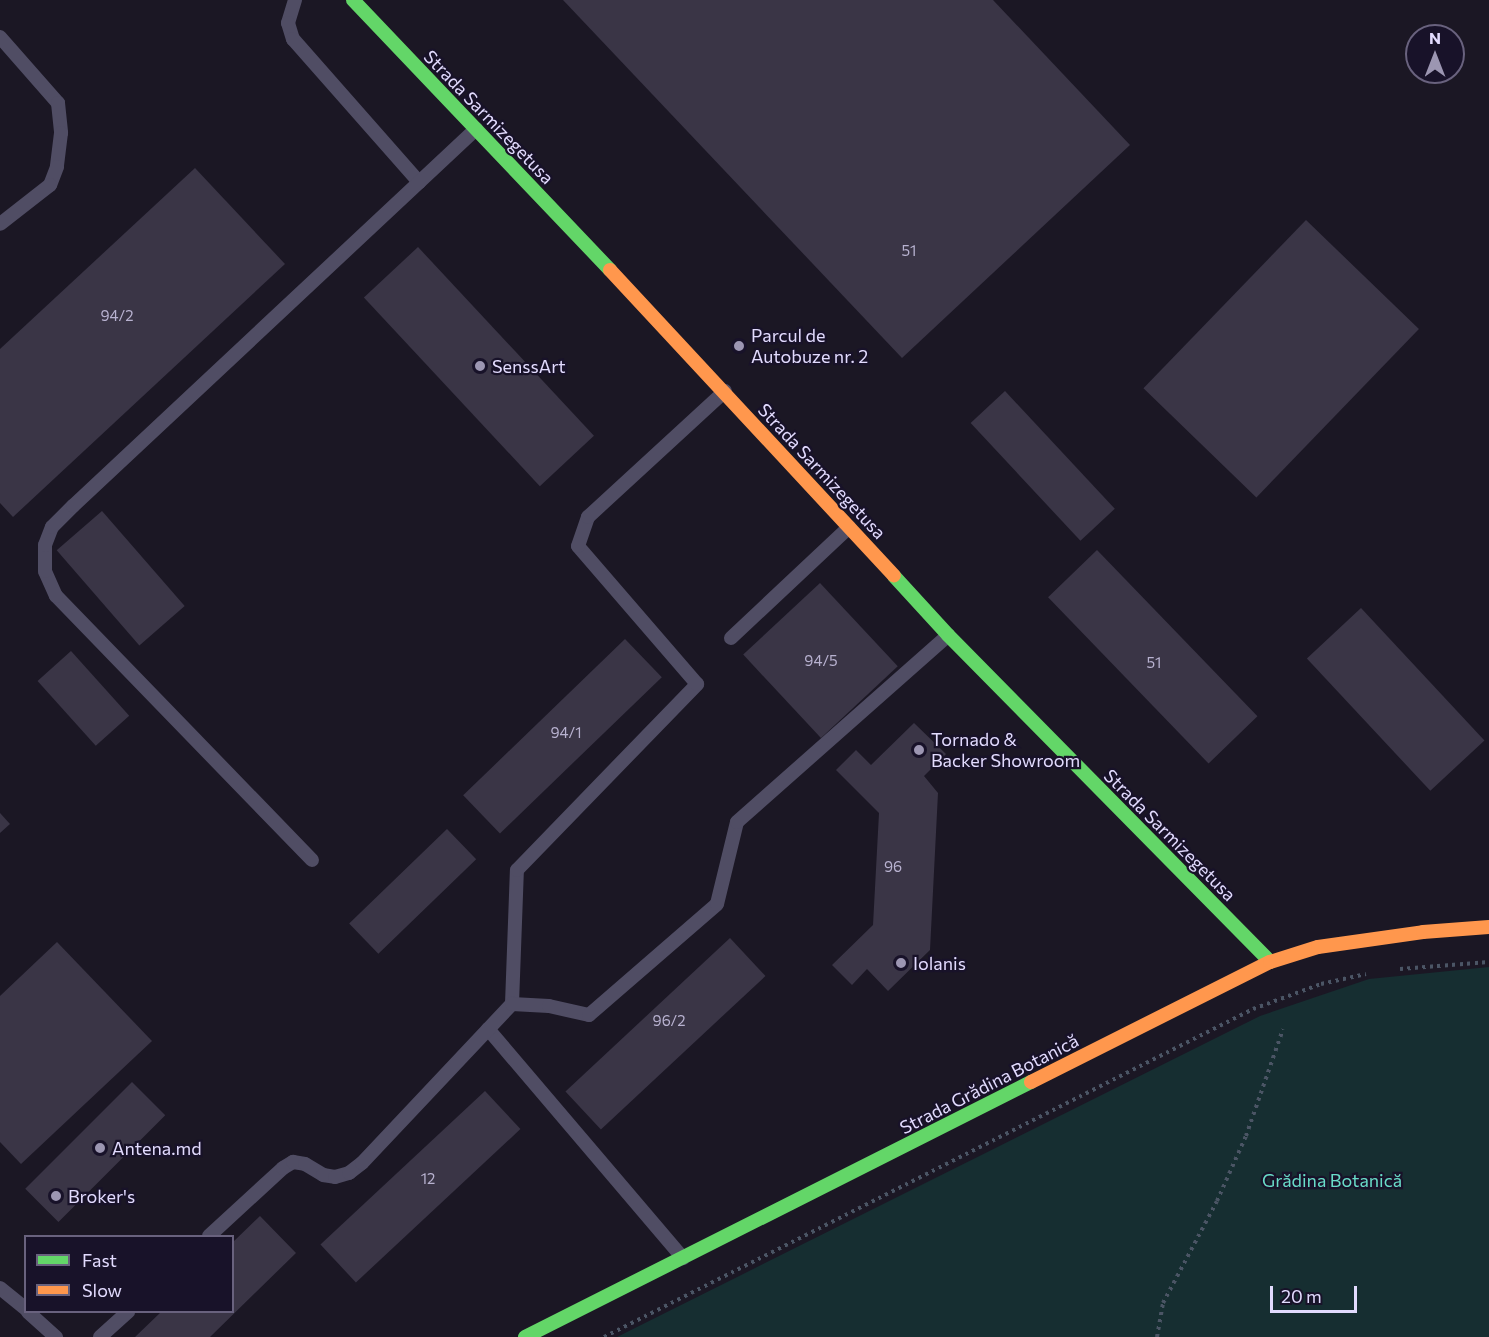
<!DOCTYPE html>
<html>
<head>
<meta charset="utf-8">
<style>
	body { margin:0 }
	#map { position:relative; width:1489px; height:1337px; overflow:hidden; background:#1b1724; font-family:Commissioner,sans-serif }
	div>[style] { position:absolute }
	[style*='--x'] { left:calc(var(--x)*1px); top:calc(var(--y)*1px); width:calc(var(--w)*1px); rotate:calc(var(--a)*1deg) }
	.green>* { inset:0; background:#162e31 }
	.building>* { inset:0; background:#3a3546; transform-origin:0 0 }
	.path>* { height:4px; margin-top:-2px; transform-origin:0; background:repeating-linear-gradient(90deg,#4b5565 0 3px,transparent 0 7.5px) }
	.lane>* { height:14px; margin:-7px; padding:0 7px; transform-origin:7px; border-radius:7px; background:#504d64 }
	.fast>* { height:14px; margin:-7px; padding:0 7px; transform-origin:7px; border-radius:7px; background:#63d668 }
	.slow>* { height:14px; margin:-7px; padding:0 7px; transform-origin:7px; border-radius:7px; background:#ff974d }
	.dots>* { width:16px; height:16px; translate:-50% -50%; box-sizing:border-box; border:3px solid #181229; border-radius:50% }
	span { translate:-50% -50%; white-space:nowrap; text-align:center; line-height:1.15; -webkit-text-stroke:4.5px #181229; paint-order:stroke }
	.number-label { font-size:15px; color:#b8b2d0 }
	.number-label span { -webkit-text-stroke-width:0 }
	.street-label { font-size:18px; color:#e2dbfe }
	.poi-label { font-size:18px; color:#e2dbfe }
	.left { translate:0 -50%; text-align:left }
	.park-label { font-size:18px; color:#69dcc8 }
	.legend { position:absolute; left:24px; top:1235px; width:210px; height:78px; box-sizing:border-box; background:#181229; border:2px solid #69627e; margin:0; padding:8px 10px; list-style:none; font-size:18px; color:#e2dbfe }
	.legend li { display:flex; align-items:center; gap:12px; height:30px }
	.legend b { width:30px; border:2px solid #69627e }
	.north { position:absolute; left:1405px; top:24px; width:60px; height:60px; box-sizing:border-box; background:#181229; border:2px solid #69627e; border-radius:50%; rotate:0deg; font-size:16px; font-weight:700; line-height:24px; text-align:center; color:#e2dbfe }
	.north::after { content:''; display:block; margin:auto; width:21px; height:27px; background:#9c96b2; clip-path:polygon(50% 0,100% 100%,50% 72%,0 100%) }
	.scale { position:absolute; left:1270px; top:1286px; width:87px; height:27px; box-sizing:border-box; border:3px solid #e2dbfe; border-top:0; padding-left:8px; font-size:18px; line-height:21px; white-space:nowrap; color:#e2dbfe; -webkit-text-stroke:4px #181229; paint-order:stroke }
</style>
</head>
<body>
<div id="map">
	<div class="green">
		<i style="clip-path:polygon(1489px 967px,1489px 1337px,617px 1337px,1260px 1016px,1369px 979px)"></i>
	</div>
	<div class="building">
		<i style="clip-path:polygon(563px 0,993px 0,1130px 145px,902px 358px)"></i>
		<i style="clip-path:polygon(195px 168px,285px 264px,13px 517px,0 503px,0 349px)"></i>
		<i style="left:1306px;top:220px;width:157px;height:234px;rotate:44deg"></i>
		<i style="left:418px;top:247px;width:258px;height:74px;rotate:47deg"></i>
		<i style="left:1005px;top:391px;width:161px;height:47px;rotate:47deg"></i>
		<i style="left:102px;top:511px;width:126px;height:60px;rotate:49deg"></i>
		<i style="left:1097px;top:550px;width:231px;height:68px;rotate:46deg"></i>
		<i style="left:820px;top:583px;width:114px;height:105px;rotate:47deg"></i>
		<i style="left:1361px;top:608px;width:181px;height:74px;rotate:47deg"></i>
		<i style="left:625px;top:639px;width:53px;height:225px;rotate:46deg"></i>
		<i style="left:71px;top:651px;width:87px;height:45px;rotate:48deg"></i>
		<i style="clip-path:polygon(914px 723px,946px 754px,924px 776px,938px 793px,930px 950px,888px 991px,867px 969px,852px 985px,832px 965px,873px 925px,879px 813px,836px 770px,856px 750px,871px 765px)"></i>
		<i style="clip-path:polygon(0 813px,10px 824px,0 833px)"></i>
		<i style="left:447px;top:829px;width:42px;height:136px;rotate:46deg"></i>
		<i style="left:730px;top:938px;width:52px;height:225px;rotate:47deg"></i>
		<i style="clip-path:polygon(57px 942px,152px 1041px,21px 1164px,0 1142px,0 996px)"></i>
		<i style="left:132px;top:1082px;width:47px;height:151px;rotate:45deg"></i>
		<i style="left:485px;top:1091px;width:52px;height:225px;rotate:47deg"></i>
		<i style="clip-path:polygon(260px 1216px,296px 1253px,210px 1337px,135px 1337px,161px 1312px,232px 1312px,232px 1243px)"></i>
	</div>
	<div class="path">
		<i style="--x:1400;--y:969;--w:89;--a:-4.5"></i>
		<i style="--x:604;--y:1337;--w:727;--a:-26.81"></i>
		<i style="--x:1253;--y:1009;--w:72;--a:-20.2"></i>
		<i style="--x:1321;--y:984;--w:46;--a:-12.5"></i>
		<i style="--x:1157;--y:1337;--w:35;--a:-80"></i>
		<i style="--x:1163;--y:1303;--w:115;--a:-62.1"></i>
		<i style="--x:1217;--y:1201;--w:71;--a:-66"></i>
		<i style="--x:1246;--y:1136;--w:113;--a:-70.9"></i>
	</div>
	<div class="lane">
		<i style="--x:295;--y:0;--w:24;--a:107"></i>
		<i style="--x:288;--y:23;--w:17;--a:73"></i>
		<i style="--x:293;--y:39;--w:191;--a:48.6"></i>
		<i style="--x:0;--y:37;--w:88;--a:48.7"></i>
		<i style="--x:58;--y:103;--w:30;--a:84"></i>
		<i style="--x:61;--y:133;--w:34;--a:97"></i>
		<i style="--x:57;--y:167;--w:19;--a:111"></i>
		<i style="--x:50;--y:185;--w:63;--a:142"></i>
		<i style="--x:731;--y:638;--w:162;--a:-43.2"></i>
		<i style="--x:312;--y:860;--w:368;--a:-134.1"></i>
		<i style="--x:56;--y:596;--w:27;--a:-114"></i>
		<i style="--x:45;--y:571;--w:26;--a:-90"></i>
		<i style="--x:45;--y:545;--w:19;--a:-69"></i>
		<i style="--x:52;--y:527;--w:30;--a:-45"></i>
		<i style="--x:73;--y:506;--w:552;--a:-43.09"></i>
		<i style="--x:512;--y:1004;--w:134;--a:-87.9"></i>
		<i style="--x:517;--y:870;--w:259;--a:-45.9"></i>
		<i style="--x:697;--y:684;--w:182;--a:-130.8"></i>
		<i style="--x:578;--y:546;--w:31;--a:-71"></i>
		<i style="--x:588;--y:517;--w:186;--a:-42.6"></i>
		<i style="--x:488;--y:1029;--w:301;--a:49.6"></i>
		<i style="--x:209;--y:1236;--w:100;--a:-42.6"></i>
		<i style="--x:283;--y:1168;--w:12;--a:-31"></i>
		<i style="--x:293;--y:1162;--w:12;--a:9"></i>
		<i style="--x:305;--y:1164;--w:21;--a:31"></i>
		<i style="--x:323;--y:1175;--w:12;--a:9"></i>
		<i style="--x:335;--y:1177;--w:15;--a:-16"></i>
		<i style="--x:349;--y:1173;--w:16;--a:-38"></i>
		<i style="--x:362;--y:1163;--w:219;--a:-46.7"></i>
		<i style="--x:512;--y:1004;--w:37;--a:3"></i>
		<i style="--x:549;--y:1006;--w:41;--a:12.7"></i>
		<i style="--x:589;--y:1015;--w:169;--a:-40.9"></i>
		<i style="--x:717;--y:904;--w:84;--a:-76.3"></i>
		<i style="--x:737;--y:822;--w:282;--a:-41.5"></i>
		<i style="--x:0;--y:1288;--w:33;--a:39"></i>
		<i style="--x:28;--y:1312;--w:38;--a:42"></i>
		<i style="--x:100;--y:1337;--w:38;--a:-42"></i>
	</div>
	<div class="fast">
		<i style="--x:353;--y:0;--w:373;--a:46.4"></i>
		<i style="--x:894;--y:576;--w:80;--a:47.5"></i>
		<i style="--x:948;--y:635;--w:459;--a:45.4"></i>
		<i style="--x:525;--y:1337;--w:567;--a:-26.75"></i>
	</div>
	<div class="slow">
		<i style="--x:610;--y:270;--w:417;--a:47.1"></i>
		<i style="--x:1031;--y:1082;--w:267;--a:-26.7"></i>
		<i style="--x:1270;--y:962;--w:50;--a:-17.4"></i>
		<i style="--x:1318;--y:947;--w:106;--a:-8.1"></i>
		<i style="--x:1423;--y:932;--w:66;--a:-4.3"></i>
	</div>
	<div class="dots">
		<i style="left:739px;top:346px;background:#9c96b2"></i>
		<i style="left:480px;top:366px;background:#9c96b2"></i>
		<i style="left:919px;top:750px;background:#9c96b2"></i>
		<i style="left:901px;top:963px;background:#9c96b2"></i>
		<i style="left:100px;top:1148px;background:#9c96b2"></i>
		<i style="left:56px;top:1196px;background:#9c96b2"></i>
	</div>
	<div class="number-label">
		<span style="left:909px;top:251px">51</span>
		<span style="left:117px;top:316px">94/2</span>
		<span style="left:821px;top:661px">94/5</span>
		<span style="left:1154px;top:663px">51</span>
		<span style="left:566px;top:733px">94/1</span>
		<span style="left:893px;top:867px">96</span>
		<span style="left:669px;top:1021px">96/2</span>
		<span style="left:428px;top:1179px">12</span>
	</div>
	<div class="street-label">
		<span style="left:489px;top:117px;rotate:46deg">Strada Sarmizegetusa</span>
		<span style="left:822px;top:471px;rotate:47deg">Strada Sarmizegetusa</span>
		<span style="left:1170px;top:835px;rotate:45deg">Strada Sarmizegetusa</span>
		<span style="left:989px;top:1084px;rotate:-27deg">Strada Grădina Botanică</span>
	</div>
	<div class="poi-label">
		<span class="left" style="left:751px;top:346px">Parcul de<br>Autobuze nr. 2</span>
		<span class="left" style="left:492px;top:366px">SenssArt</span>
		<span class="left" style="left:931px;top:750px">Tornado &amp;<br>Backer Showroom</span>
		<span class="left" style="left:913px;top:963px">Iolanis</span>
		<span class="left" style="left:112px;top:1148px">Antena.md</span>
		<span class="left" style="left:68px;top:1196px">Broker's</span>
	</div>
	<div class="park-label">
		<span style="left:1332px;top:1180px">Grădina Botanică</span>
	</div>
	<ul class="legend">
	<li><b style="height:8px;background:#63d668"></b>Fast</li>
	<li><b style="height:8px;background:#ff974d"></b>Slow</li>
	</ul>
	<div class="north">N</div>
	<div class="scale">20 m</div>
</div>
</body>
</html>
